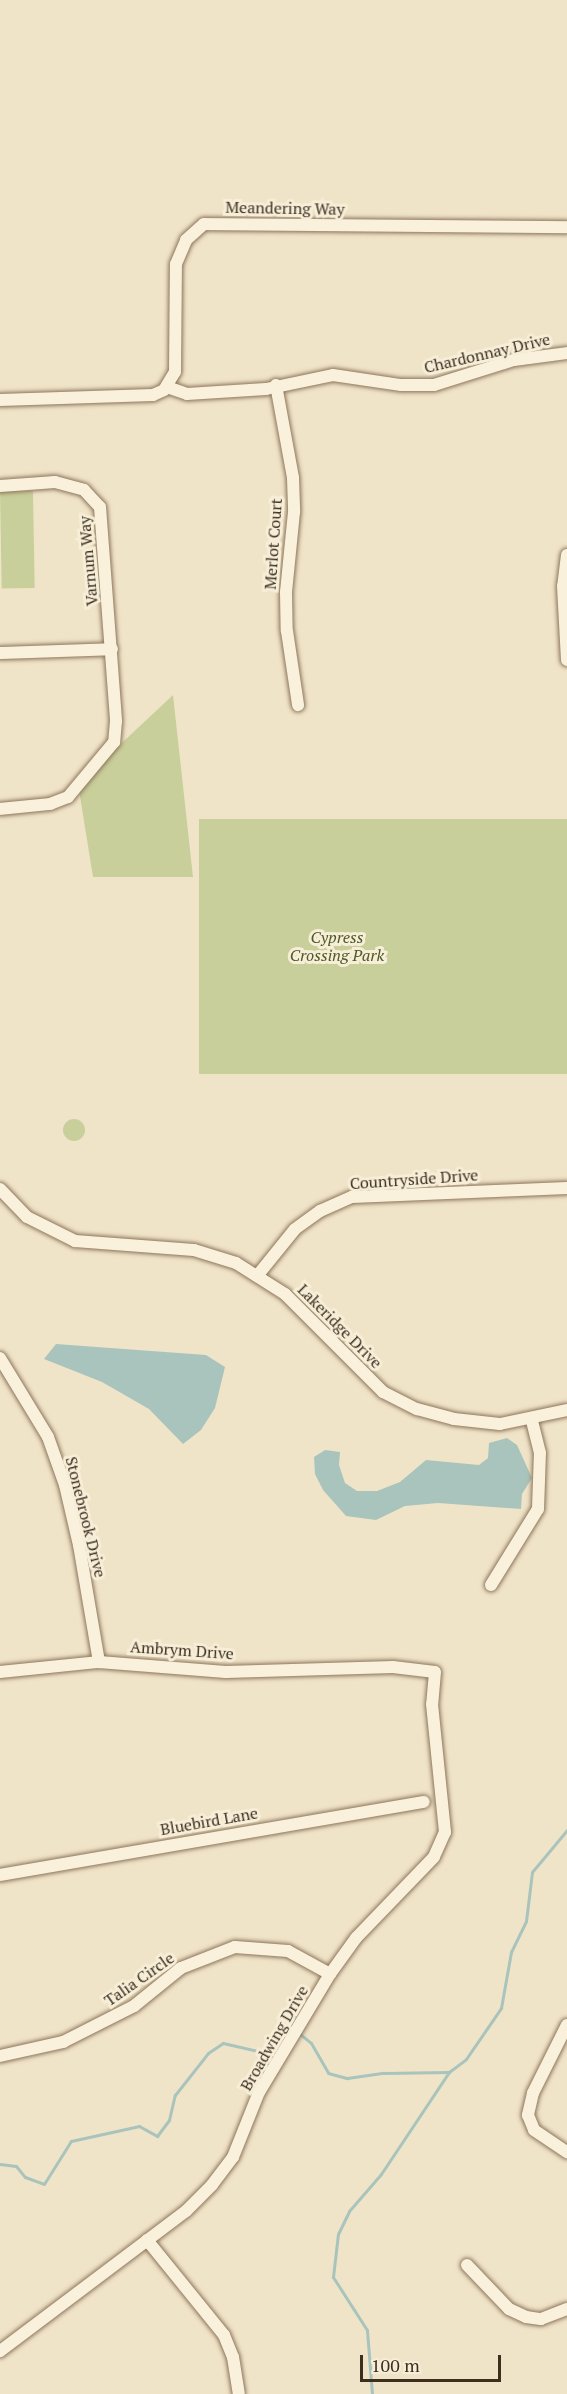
<!DOCTYPE html>
<html>
<head>
<meta charset="utf-8">
<style>
	body { margin:0 }
	#map { position:relative; width:567px; height:2394px; overflow:hidden; background:#f0e4c8; font-family:"PT Serif",serif }
	div>[style] { position:absolute }
	[style*='--x'] { left:calc(var(--x)*1px); top:calc(var(--y)*1px); width:calc(var(--w)*1px); rotate:calc(var(--a)*1deg) }
	.green>* { inset:0; background:#c9cf9b; transform-origin:0 0 }
	.round { border-radius:50% }
	.water>* { inset:0; background:#a9c4bc }
	.stream>* { height:3px; margin:-1.5px; padding:0 1.5px; transform-origin:1.5px; border-radius:1.5px; background:#a9c4bc }
	.roads { filter:drop-shadow(0 0 2px #8d765c) drop-shadow(0 0 2px #8d765c) }
	.minor>* { height:12px; margin:-6px; padding:0 6px; transform-origin:6px; border-radius:6px; background:#faf1dc }
	span { translate:-50% -50%; white-space:nowrap; text-align:center; line-height:1.15; -webkit-text-stroke:6px #f7eed8; paint-order:stroke }
	.street-label { font-size:16px; color:#3d2e20 }
	.park-label { font-size:16px; color:#4d5a26; font-style:italic }
	.scale { position:absolute; left:360px; top:2355px; width:141px; height:27px; box-sizing:border-box; border:3px solid #3d2e20; border-top:0; padding-left:8px; font-size:18px; line-height:21px; white-space:nowrap; color:#3d2e20; -webkit-text-stroke:4px #f7eed8; paint-order:stroke }
</style>
</head>
<body>
<div id="map">
	<div class="green">
		<i style="left:33px;top:491px;width:97px;height:33px;rotate:89deg"></i>
		<i style="clip-path:polygon(173px 695px,193px 877px,93px 877px,78px 784px)"></i>
		<i style="left:199px;top:819px;width:368px;height:255px"></i>
		<i class="round" style="left:63px;top:1119px;width:22px;height:22px"></i>
	</div>
	<div class="water">
		<i style="clip-path:polygon(56px 1344px,206px 1355px,225px 1367px,215px 1408px,201px 1430px,183px 1444px,149px 1409px,102px 1382px,44px 1359px)"></i>
		<i style="clip-path:polygon(507px 1438px,517px 1445px,532px 1478px,522px 1494px,521px 1509px,438px 1503px,405px 1506px,376px 1520px,346px 1516px,323px 1490px,315px 1474px,314px 1457px,325px 1450px,340px 1452px,339px 1465px,345px 1483px,357px 1491px,377px 1491px,400px 1482px,426px 1460px,479px 1465px,488px 1458px,489px 1443px)"></i>
	</div>
	<div class="stream">
		<i style="--x:300;--y:2034;--w:14;--a:39"></i>
		<i style="--x:311;--y:2043;--w:34;--a:60"></i>
		<i style="--x:328;--y:2073;--w:20;--a:15"></i>
		<i style="--x:347;--y:2078;--w:37;--a:-8"></i>
		<i style="--x:384;--y:2073;--w:65;--a:-0.9"></i>
		<i style="--x:449;--y:2072;--w:21;--a:-37"></i>
		<i style="--x:466;--y:2059;--w:62;--a:-55.5"></i>
		<i style="--x:501;--y:2008;--w:57;--a:-79.9"></i>
		<i style="--x:511;--y:1952;--w:34;--a:-64"></i>
		<i style="--x:526;--y:1921;--w:49;--a:-83"></i>
		<i style="--x:532;--y:1872;--w:55;--a:-50.2"></i>
		<i style="--x:0;--y:2164;--w:16;--a:7"></i>
		<i style="--x:16;--y:2166;--w:14;--a:51"></i>
		<i style="--x:25;--y:2177;--w:20;--a:20"></i>
		<i style="--x:44;--y:2184;--w:51;--a:-57.9"></i>
		<i style="--x:71;--y:2141;--w:70;--a:-12.4"></i>
		<i style="--x:139;--y:2126;--w:21;--a:29"></i>
		<i style="--x:157;--y:2136;--w:20;--a:-53"></i>
		<i style="--x:169;--y:2120;--w:26;--a:-77"></i>
		<i style="--x:175;--y:2095;--w:53;--a:-51.8"></i>
		<i style="--x:208;--y:2053;--w:18;--a:-34"></i>
		<i style="--x:223;--y:2043;--w:39;--a:13"></i>
		<i style="--x:261;--y:2052;--w:39;--a:-38"></i>
		<i style="--x:372;--y:2394;--w:64;--a:-94.5"></i>
		<i style="--x:367;--y:2330;--w:63;--a:-122.7"></i>
		<i style="--x:333;--y:2277;--w:43;--a:-83.4"></i>
		<i style="--x:338;--y:2234;--w:25;--a:-64"></i>
		<i style="--x:349;--y:2211;--w:49;--a:-49.1"></i>
		<i style="--x:381;--y:2174;--w:123;--a:-56.3"></i>
	</div>
	<div class="roads">
		<div class="minor">
			<i style="--x:276;--y:385;--w:95;--a:79.6"></i>
			<i style="--x:293;--y:478;--w:34;--a:88"></i>
			<i style="--x:294;--y:512;--w:80;--a:95.7"></i>
			<i style="--x:286;--y:592;--w:39;--a:89"></i>
			<i style="--x:287;--y:631;--w:75;--a:81.5"></i>
			<i style="--x:167;--y:387;--w:21;--a:19"></i>
			<i style="--x:187;--y:394;--w:79;--a:-3.6"></i>
			<i style="--x:266;--y:389;--w:68;--a:-11.8"></i>
			<i style="--x:333;--y:375;--w:69;--a:8.4"></i>
			<i style="--x:401;--y:385;--w:33;--a:0"></i>
			<i style="--x:434;--y:385;--w:84;--a:-17.4"></i>
			<i style="--x:514;--y:360;--w:53;--a:-7.5"></i>
			<i style="--x:0;--y:400;--w:153;--a:-1.9"></i>
			<i style="--x:153;--y:395;--w:12;--a:-24"></i>
			<i style="--x:164;--y:390;--w:21;--a:-59"></i>
			<i style="--x:175;--y:372;--w:108;--a:-89.5"></i>
			<i style="--x:176;--y:264;--w:26;--a:-67"></i>
			<i style="--x:186;--y:240;--w:24;--a:-42"></i>
			<i style="--x:204;--y:224;--w:363;--a:0.5"></i>
			<i style="--x:0;--y:486;--w:55;--a:-4.2"></i>
			<i style="--x:55;--y:482;--w:30;--a:15"></i>
			<i style="--x:84;--y:490;--w:23;--a:47"></i>
			<i style="--x:100;--y:507;--w:215;--a:85.7"></i>
			<i style="--x:116;--y:721;--w:21;--a:95"></i>
			<i style="--x:114;--y:742;--w:72;--a:129.9"></i>
			<i style="--x:68;--y:797;--w:19;--a:159"></i>
			<i style="--x:50;--y:804;--w:50;--a:174.3"></i>
			<i style="--x:567;--y:555;--w:31;--a:97"></i>
			<i style="--x:563;--y:586;--w:74;--a:86.9"></i>
			<i style="--x:0;--y:653;--w:112;--a:-2"></i>
			<i style="--x:0;--y:1189;--w:39;--a:46"></i>
			<i style="--x:27;--y:1217;--w:54;--a:26.6"></i>
			<i style="--x:75;--y:1241;--w:119;--a:4.3"></i>
			<i style="--x:194;--y:1250;--w:44;--a:17.2"></i>
			<i style="--x:236;--y:1263;--w:58;--a:32.3"></i>
			<i style="--x:285;--y:1294;--w:139;--a:45"></i>
			<i style="--x:383;--y:1392;--w:38;--a:27"></i>
			<i style="--x:417;--y:1409;--w:38;--a:15"></i>
			<i style="--x:454;--y:1419;--w:46;--a:6.2"></i>
			<i style="--x:500;--y:1424;--w:68;--a:-11.8"></i>
			<i style="--x:257;--y:1276;--w:60;--a:-51"></i>
			<i style="--x:295;--y:1229;--w:31;--a:-36"></i>
			<i style="--x:320;--y:1211;--w:35;--a:-24"></i>
			<i style="--x:352;--y:1197;--w:215;--a:-2.4"></i>
			<i style="--x:0;--y:1358;--w:92;--a:58.7"></i>
			<i style="--x:48;--y:1437;--w:51;--a:70.5"></i>
			<i style="--x:65;--y:1485;--w:62;--a:76.9"></i>
			<i style="--x:79;--y:1545;--w:119;--a:80.3"></i>
			<i style="--x:491;--y:1585;--w:89;--a:-58.3"></i>
			<i style="--x:538;--y:1509;--w:56;--a:-88"></i>
			<i style="--x:540;--y:1453;--w:34;--a:-104"></i>
			<i style="--x:0;--y:1672;--w:100;--a:-5.8"></i>
			<i style="--x:99;--y:1662;--w:127;--a:4.5"></i>
			<i style="--x:226;--y:1672;--w:167;--a:-1.7"></i>
			<i style="--x:393;--y:1667;--w:42;--a:6.8"></i>
			<i style="--x:435;--y:1672;--w:32;--a:95"></i>
			<i style="--x:432;--y:1704;--w:129;--a:84.2"></i>
			<i style="--x:445;--y:1832;--w:27;--a:114"></i>
			<i style="--x:434;--y:1857;--w:112;--a:133.9"></i>
			<i style="--x:356;--y:1938;--w:44;--a:125.8"></i>
			<i style="--x:330;--y:1974;--w:138;--a:121"></i>
			<i style="--x:259;--y:2092;--w:70;--a:111.8"></i>
			<i style="--x:233;--y:2157;--w:35;--a:127"></i>
			<i style="--x:212;--y:2185;--w:37;--a:135"></i>
			<i style="--x:186;--y:2211;--w:233;--a:143"></i>
			<i style="--x:0;--y:1875;--w:430;--a:-9.8"></i>
			<i style="--x:567;--y:2025;--w:76;--a:116.6"></i>
			<i style="--x:533;--y:2093;--w:23;--a:103"></i>
			<i style="--x:528;--y:2115;--w:16;--a:68"></i>
			<i style="--x:534;--y:2130;--w:40;--a:34"></i>
			<i style="--x:0;--y:2056;--w:65;--a:-12.5"></i>
			<i style="--x:63;--y:2042;--w:80;--a:-26.9"></i>
			<i style="--x:134;--y:2006;--w:60;--a:-39"></i>
			<i style="--x:181;--y:1968;--w:58;--a:-21.3"></i>
			<i style="--x:235;--y:1947;--w:53;--a:4.3"></i>
			<i style="--x:288;--y:1951;--w:48;--a:28.7"></i>
			<i style="--x:147;--y:2240;--w:122;--a:51"></i>
			<i style="--x:224;--y:2335;--w:24;--a:68"></i>
			<i style="--x:233;--y:2357;--w:37;--a:81"></i>
			<i style="--x:467;--y:2265;--w:61;--a:46.3"></i>
			<i style="--x:509;--y:2309;--w:19;--a:25"></i>
			<i style="--x:526;--y:2317;--w:15;--a:8"></i>
			<i style="--x:541;--y:2319;--w:28;--a:-21"></i>
		</div>
	</div>
	<div class="street-label">
		<span style="left:285px;top:208px;rotate:1deg">Meandering Way</span>
		<span style="left:487px;top:353px;rotate:-13deg">Chardonnay Drive</span>
		<span style="left:273px;top:544px;rotate:-86deg">Merlot Court</span>
		<span style="left:88px;top:561px;rotate:-95deg">Varnum Way</span>
		<span style="left:414px;top:1179px;rotate:-4deg">Countryside Drive</span>
		<span style="left:340px;top:1326px;rotate:45deg">Lakeridge Drive</span>
		<span style="left:86px;top:1517px;rotate:76deg">Stonebrook Drive</span>
		<span style="left:182px;top:1650px;rotate:4deg">Ambrym Drive</span>
		<span style="left:209px;top:1821px;rotate:-10deg">Bluebird Lane</span>
		<span style="left:139px;top:1979px;rotate:-35deg">Talia Circle</span>
		<span style="left:274px;top:2038px;rotate:-60deg">Broadwing Drive</span>
	</div>
	<div class="park-label">
		<span style="left:337px;top:946px">Cypress<br>Crossing Park</span>
	</div>
	<div class="scale">100 m</div>
</div>
</body>
</html>
